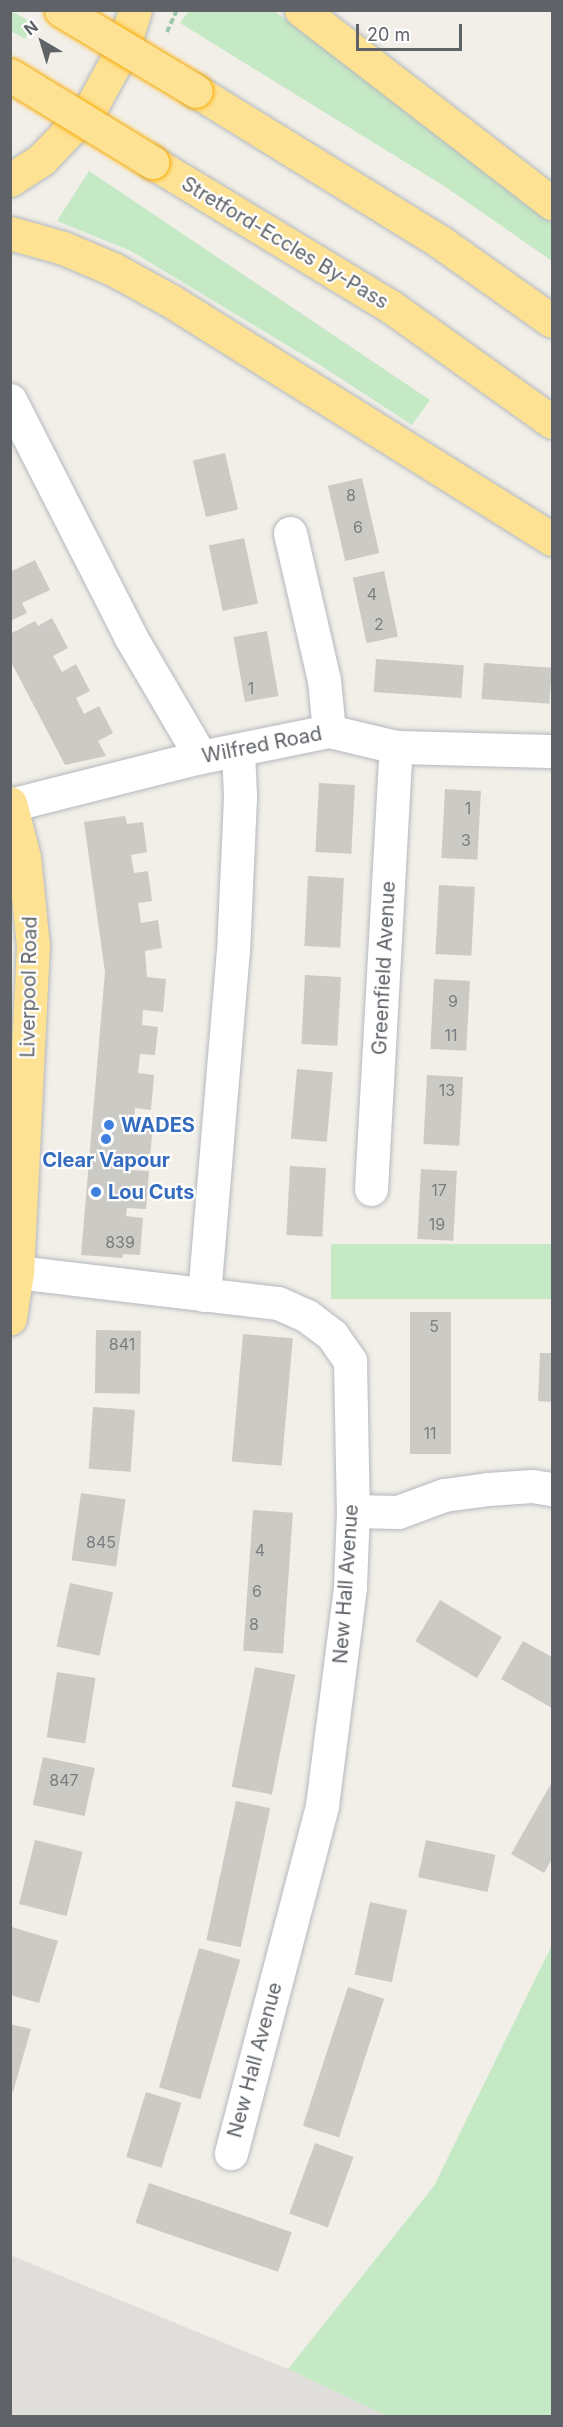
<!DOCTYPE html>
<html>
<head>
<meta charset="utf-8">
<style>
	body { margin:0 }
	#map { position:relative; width:563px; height:2427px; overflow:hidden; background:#f1efe8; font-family:Inter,sans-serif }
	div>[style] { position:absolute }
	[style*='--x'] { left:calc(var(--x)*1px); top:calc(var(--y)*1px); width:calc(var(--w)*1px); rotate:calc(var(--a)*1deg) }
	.industrial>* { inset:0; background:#e0deda }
	.green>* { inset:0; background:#c5e8c5; transform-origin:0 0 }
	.building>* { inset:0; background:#cccac5; transform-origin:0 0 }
	.path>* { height:4px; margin-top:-2px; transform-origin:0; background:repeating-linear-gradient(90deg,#9cc7a9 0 6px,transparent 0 9px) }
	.roads { filter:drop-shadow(0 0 2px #b5b8bc) drop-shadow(0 0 2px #b5b8bc) }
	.minor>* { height:33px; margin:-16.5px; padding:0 16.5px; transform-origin:16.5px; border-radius:16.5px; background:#fff }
	.highway>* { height:33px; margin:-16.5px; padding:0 16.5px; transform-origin:16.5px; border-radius:16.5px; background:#fde293 }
	.bridges { filter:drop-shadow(0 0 2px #f9ab00) drop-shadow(0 0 2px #f9ab00) }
	.highway-bridge>* { height:33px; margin:-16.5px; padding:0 16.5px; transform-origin:16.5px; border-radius:16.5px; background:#fde293 }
	.dots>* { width:16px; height:16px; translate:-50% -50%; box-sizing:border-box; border:3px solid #fff; border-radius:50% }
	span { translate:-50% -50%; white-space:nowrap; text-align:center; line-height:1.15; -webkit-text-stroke:4.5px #fff; paint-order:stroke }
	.number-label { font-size:16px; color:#7a7d7f }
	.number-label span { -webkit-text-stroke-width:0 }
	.street-label { font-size:20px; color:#5f6368 }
	.shop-label { font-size:20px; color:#366cbe; font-weight:700 }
	.left { translate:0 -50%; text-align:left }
	.frame { position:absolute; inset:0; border:12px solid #5f6368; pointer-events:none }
	.north { position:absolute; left:12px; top:12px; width:60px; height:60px; -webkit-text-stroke:4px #fff; paint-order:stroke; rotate:322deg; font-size:16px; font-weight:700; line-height:24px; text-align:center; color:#5f6368 }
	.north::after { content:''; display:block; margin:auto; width:21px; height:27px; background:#5f6368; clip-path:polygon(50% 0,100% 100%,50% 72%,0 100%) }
	.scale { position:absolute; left:356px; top:24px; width:106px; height:27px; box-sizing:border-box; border:3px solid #5f6368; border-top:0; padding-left:8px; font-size:18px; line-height:21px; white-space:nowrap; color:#5f6368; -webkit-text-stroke:4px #fff; paint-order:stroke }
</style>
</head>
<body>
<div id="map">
	<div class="industrial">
		<i style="clip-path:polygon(10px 2255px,288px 2369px,387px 2416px,11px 2416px)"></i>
	</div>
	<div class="green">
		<i style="clip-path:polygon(11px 11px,33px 23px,25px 39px,11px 31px)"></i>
		<i style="clip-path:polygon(189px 11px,274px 11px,432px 126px,552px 223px,552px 261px,444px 186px,180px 23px)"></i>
		<i style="clip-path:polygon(89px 171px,430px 400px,412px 425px,323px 367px,131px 251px,57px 221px)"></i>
		<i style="left:552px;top:1244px;width:55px;height:221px;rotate:90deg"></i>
		<i style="clip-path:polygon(552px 1945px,552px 2416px,387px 2416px,288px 2369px,434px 2186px)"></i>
	</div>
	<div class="building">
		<i style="left:225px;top:453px;width:58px;height:33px;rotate:77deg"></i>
		<i style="left:362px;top:478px;width:77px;height:35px;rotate:77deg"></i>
		<i style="left:244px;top:538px;width:67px;height:36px;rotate:78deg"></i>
		<i style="clip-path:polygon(35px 560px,50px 590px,22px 603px,27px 613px,10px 621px,10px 572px)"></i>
		<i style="left:384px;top:571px;width:67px;height:32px;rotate:78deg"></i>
		<i style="clip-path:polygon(52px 618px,68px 648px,53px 656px,62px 672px,76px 664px,90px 691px,76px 698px,84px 714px,99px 706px,113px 733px,98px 741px,106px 756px,65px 765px,10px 660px,10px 634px,35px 621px,38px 626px)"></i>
		<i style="left:267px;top:631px;width:66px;height:34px;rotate:80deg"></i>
		<i style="left:376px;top:659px;width:88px;height:33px;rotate:4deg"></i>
		<i style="left:484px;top:663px;width:68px;height:36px;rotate:4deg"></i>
		<i style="left:319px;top:783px;width:36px;height:69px;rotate:3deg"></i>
		<i style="left:445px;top:789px;width:36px;height:69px;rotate:3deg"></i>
		<i style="clip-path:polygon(125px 816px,127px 824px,143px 822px,147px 852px,131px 855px,134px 873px,148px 871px,152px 901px,138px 903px,141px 923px,158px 920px,162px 948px,145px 951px,147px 977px,166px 979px,163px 1012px,143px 1010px,142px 1025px,158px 1027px,155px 1055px,140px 1054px,138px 1073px,154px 1075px,151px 1110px,135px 1108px,134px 1122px,153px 1124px,150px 1157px,131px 1155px,130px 1170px,149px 1171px,146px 1209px,127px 1208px,126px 1216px,143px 1218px,140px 1255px,123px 1254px,122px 1258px,81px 1255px,105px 972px,84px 822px)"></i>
		<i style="left:308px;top:876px;width:36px;height:70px;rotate:3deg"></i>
		<i style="left:439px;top:885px;width:36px;height:69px;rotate:3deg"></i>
		<i style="left:305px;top:975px;width:36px;height:69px;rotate:3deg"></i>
		<i style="left:434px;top:979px;width:36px;height:70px;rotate:3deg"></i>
		<i style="left:297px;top:1069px;width:36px;height:70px;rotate:5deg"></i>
		<i style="left:427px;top:1075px;width:36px;height:69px;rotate:3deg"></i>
		<i style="left:290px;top:1166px;width:36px;height:69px;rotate:3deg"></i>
		<i style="left:421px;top:1169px;width:36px;height:70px;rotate:3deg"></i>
		<i style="left:410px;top:1312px;width:41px;height:142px"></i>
		<i style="left:96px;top:1330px;width:45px;height:63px;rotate:1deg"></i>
		<i style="left:243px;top:1334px;width:50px;height:128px;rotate:5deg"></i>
		<i style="clip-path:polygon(540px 1353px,552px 1353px,552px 1402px,538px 1401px)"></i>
		<i style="left:93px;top:1407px;width:42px;height:62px;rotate:4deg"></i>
		<i style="left:81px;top:1493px;width:45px;height:68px;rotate:8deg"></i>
		<i style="left:253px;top:1510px;width:40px;height:141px;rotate:4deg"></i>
		<i style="left:70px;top:1583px;width:44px;height:65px;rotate:12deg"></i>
		<i style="left:440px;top:1600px;width:72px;height:48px;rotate:31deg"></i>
		<i style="clip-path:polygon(523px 1641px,552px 1657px,552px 1708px,501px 1679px)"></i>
		<i style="left:255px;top:1667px;width:41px;height:122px;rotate:11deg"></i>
		<i style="left:57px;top:1672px;width:39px;height:66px;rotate:9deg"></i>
		<i style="left:43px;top:1757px;width:53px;height:49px;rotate:12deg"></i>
		<i style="clip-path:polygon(552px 1782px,552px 1859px,544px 1873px,511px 1854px)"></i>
		<i style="left:236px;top:1801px;width:35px;height:142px;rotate:12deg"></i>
		<i style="left:35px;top:1840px;width:49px;height:66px;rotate:14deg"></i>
		<i style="left:426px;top:1840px;width:71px;height:38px;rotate:12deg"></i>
		<i style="left:370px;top:1902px;width:38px;height:74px;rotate:12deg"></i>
		<i style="clip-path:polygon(12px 1927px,58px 1941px,39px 2003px,10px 1995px)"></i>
		<i style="left:199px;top:1948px;width:43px;height:145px;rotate:16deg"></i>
		<i style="left:348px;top:1987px;width:38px;height:146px;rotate:18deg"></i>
		<i style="clip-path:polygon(10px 2024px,31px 2029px,13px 2092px,10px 2091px)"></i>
		<i style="left:146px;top:2092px;width:37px;height:68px;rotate:17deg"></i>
		<i style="left:315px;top:2143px;width:41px;height:75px;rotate:20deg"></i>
		<i style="left:149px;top:2183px;width:151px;height:42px;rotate:19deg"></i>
	</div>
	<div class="path">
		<i style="--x:167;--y:32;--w:24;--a:-66"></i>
	</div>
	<div class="roads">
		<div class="minor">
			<i style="--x:10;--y:400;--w:265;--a:63"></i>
			<i style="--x:130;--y:636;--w:140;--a:59.6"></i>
			<i style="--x:290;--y:533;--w:151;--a:77"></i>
			<i style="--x:324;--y:680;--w:51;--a:84.4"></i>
			<i style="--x:10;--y:805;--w:192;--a:-14.2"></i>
			<i style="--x:196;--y:758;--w:136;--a:-11.5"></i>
			<i style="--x:329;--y:731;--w:69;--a:13.4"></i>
			<i style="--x:396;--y:747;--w:156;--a:1.5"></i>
			<i style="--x:371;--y:1189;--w:443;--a:-86.8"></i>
			<i style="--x:17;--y:1272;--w:263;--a:6.8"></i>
			<i style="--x:278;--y:1303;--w:32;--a:24"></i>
			<i style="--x:307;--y:1316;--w:31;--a:37"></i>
			<i style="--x:332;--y:1335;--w:32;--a:55"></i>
			<i style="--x:350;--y:1361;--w:150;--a:88.9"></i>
			<i style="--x:353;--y:1511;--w:76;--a:92.3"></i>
			<i style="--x:350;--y:1587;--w:221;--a:97.3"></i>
			<i style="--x:322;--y:1806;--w:359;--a:104.7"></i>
			<i style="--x:204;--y:1295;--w:344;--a:-85.2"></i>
			<i style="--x:233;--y:952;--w:156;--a:-87.4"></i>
			<i style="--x:240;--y:796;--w:46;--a:-92.5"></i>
			<i style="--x:353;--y:1511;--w:45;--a:1.3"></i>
			<i style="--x:398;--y:1512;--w:49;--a:-20.3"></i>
			<i style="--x:444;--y:1495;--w:44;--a:-7.8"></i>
			<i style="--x:488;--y:1489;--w:44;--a:-3.9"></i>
			<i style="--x:532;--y:1486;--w:20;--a:9"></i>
		</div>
		<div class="highway">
			<i style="--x:301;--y:10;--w:317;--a:37.6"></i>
			<i style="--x:196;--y:91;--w:286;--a:31.7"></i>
			<i style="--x:439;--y:241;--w:138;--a:35.3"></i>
			<i style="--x:152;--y:162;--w:278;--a:31.2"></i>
			<i style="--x:390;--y:306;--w:199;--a:35.6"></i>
			<i style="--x:10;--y:180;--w:38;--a:-33"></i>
			<i style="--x:42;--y:159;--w:69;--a:-46.2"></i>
			<i style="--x:90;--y:109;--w:68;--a:-61.2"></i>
			<i style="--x:123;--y:49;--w:41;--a:-72.9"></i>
			<i style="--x:10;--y:233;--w:55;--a:15.8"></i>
			<i style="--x:63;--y:248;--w:54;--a:22.8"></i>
			<i style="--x:113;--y:269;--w:66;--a:28.9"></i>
			<i style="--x:171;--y:301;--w:449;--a:32"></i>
			<i style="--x:10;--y:803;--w:56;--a:75.5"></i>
			<i style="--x:24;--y:857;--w:89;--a:84.2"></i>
			<i style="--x:33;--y:946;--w:326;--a:92.8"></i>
			<i style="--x:17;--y:1272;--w:47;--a:98.7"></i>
		</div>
	</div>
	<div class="bridges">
		<div class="highway-bridge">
			<i style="--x:61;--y:10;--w:157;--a:31"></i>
			<i style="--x:10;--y:75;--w:167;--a:31.5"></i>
		</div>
	</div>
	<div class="dots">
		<i style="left:109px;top:1125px;background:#3f7fe0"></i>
		<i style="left:106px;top:1139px;background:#3f7fe0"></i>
		<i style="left:96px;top:1192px;background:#3f7fe0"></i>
	</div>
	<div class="number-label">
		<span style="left:351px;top:495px">8</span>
		<span style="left:358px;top:527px">6</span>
		<span style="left:372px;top:594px">4</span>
		<span style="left:379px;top:624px">2</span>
		<span style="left:251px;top:688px">1</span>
		<span style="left:468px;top:808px">1</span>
		<span style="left:466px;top:840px">3</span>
		<span style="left:453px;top:1001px">9</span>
		<span style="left:451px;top:1035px">11</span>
		<span style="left:447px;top:1090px">13</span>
		<span style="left:439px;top:1190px">17</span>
		<span style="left:437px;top:1224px">19</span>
		<span style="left:120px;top:1242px">839</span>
		<span style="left:434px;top:1326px">5</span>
		<span style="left:122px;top:1344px">841</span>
		<span style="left:430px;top:1433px">11</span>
		<span style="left:101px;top:1542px">845</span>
		<span style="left:260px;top:1550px">4</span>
		<span style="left:257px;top:1591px">6</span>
		<span style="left:254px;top:1624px">8</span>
		<span style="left:64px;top:1780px">847</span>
	</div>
	<div class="street-label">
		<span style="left:285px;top:243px;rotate:31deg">Stretford-Eccles By-Pass</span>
		<span style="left:262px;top:745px;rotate:-11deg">Wilfred Road</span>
		<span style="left:384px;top:968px;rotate:-87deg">Greenfield Avenue</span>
		<span style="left:29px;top:987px;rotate:-89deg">Liverpool Road</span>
		<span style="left:346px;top:1584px;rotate:-86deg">New Hall Avenue</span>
		<span style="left:255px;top:2060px;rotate:-75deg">New Hall Avenue</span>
	</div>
	<div class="shop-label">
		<span class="left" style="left:121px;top:1125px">WADES</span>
		<span style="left:106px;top:1160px">Clear Vapour</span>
		<span class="left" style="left:108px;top:1192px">Lou Cuts</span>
	</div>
	<div class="frame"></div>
	<div class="north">N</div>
	<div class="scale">20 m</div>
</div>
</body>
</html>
